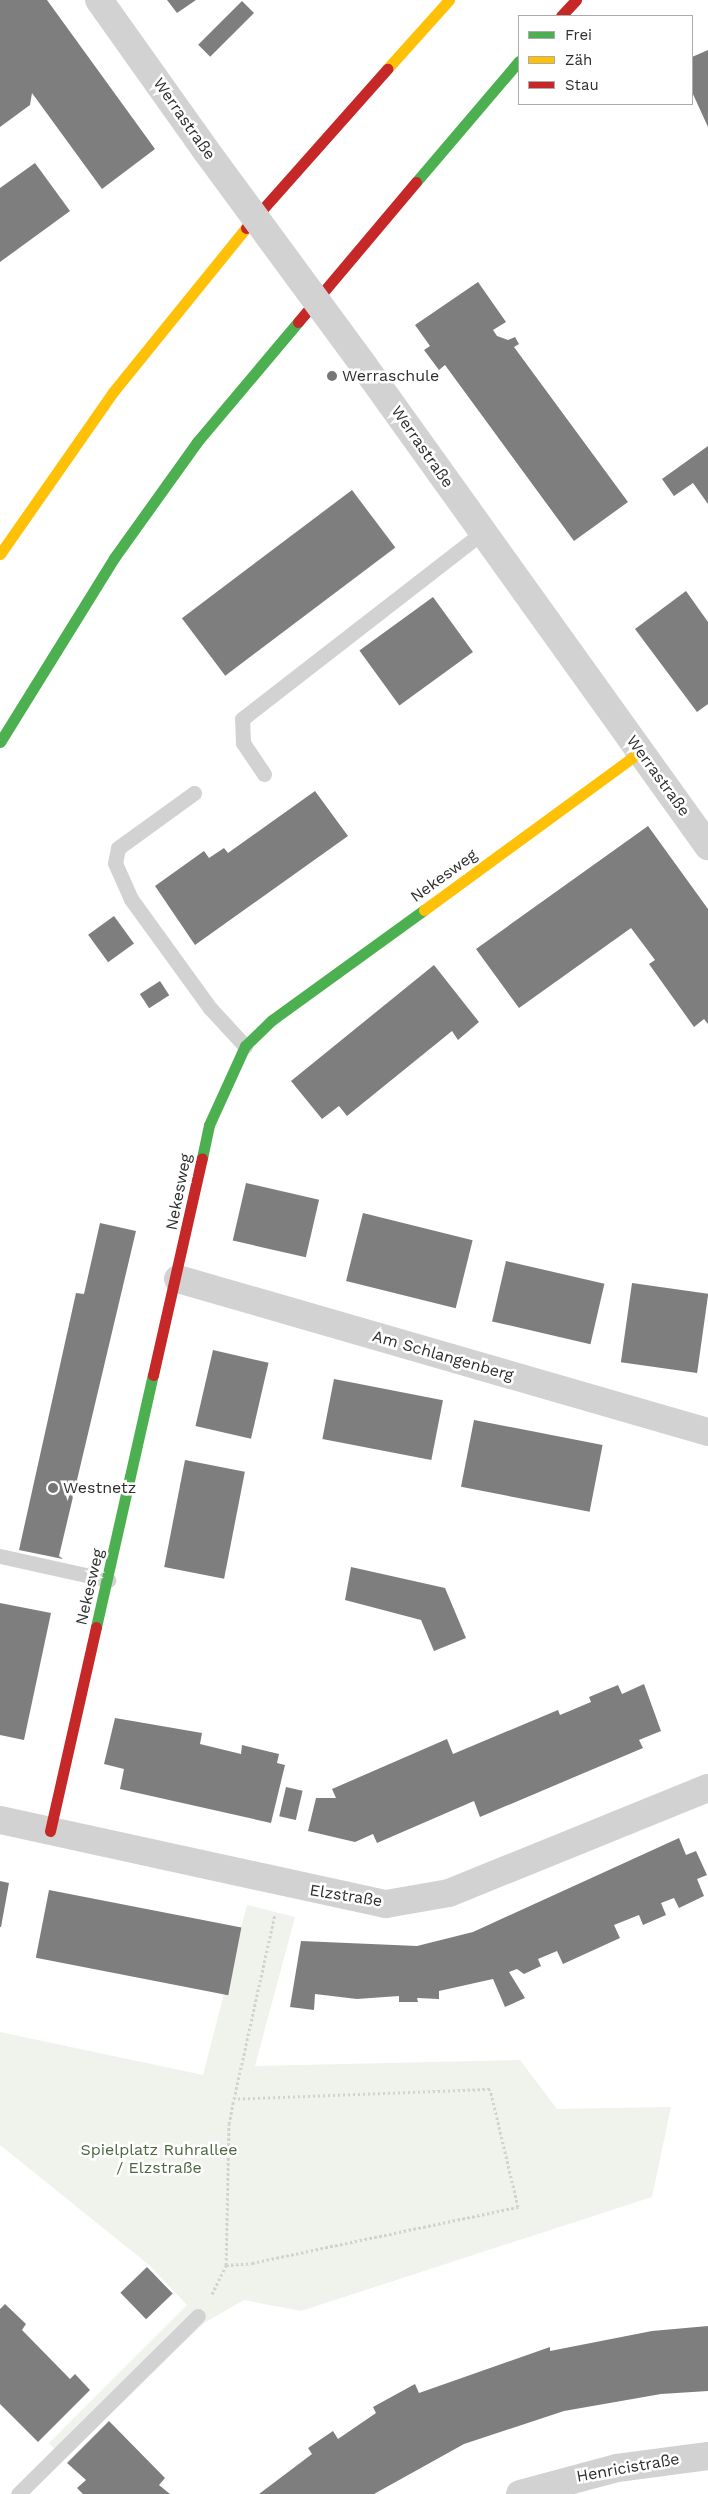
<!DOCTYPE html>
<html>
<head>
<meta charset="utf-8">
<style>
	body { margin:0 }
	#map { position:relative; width:708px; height:2494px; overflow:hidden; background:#fff; font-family:"Work Sans",sans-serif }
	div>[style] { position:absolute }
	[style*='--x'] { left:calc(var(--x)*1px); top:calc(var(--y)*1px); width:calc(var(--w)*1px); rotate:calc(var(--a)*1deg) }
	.green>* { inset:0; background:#eff3ec }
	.building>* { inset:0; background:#7e7e7e; transform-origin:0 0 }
	.path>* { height:3px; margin-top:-1.5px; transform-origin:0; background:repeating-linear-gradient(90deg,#d2d2d2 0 2.5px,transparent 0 5px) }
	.lane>* { height:15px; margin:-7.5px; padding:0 7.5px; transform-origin:7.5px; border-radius:7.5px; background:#d2d2d2 }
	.street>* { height:28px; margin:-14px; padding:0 14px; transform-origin:14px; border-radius:14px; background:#d2d2d2 }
	.fast>* { height:11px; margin:-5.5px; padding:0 5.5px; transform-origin:5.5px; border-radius:5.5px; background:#4caf50 }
	.slow>* { height:11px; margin:-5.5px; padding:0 5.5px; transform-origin:5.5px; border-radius:5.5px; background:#ffc107 }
	.jam>* { height:11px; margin:-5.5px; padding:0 5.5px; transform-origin:5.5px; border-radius:5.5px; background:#c62828 }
	.street-bridge>* { height:28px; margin:-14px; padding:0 14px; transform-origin:14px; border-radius:14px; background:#d2d2d2 }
	.dots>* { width:14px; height:14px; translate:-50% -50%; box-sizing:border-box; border:2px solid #fff; border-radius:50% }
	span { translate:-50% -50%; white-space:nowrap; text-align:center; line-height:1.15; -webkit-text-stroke:5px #fff; paint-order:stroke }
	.street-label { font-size:16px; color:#2d2d2d }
	.poi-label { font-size:16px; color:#2d2d2d }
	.left { translate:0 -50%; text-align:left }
	.park-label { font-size:16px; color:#4b673d }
	.legend { position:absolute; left:518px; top:15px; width:175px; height:90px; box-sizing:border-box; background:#fff; border:1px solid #ababab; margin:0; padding:6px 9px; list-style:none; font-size:15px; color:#2d2d2d }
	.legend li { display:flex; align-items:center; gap:10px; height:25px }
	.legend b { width:25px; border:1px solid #ababab }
</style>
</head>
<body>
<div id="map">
	<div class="green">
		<i style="clip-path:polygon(247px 1905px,295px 1917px,255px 2066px,520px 2060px,557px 2109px,671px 2107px,652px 2197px,301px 2311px,244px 2300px,204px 2323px,64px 2459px,49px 2443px,187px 2305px,149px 2265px,0 2145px,0 2032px,203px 2075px)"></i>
	</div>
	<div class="building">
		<i style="clip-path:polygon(0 0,47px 0,155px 149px,102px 189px,32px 93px,30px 105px,0 127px)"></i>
		<i style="clip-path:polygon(167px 0,196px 0,177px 13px)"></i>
		<i style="left:242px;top:1px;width:17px;height:62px;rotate:45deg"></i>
		<i style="clip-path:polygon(708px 50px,708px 127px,692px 92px,692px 57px)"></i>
		<i style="clip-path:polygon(35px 163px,70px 211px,0 262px,0 188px)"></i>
		<i style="clip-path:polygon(478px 282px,506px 322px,493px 330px,497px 336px,508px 340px,515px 337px,519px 344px,514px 347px,628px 502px,574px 541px,445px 365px,439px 370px,424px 350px,430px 346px,415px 325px)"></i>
		<i style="clip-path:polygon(708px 446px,708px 504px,693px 483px,674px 496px,662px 479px)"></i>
		<i style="left:352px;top:490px;width:72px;height:213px;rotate:53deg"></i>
		<i style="clip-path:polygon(686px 591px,708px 622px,708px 704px,697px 712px,635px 629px)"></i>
		<i style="left:433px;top:597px;width:68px;height:91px;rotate:54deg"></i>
		<i style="clip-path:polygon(315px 791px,348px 836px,195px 945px,155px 886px,204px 851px,209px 858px,224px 848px,228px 853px)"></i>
		<i style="clip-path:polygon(648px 826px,708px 909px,708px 1024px,704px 1019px,694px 1027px,649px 964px,655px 960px,631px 928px,519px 1008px,476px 949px)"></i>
		<i style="left:114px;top:916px;width:34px;height:32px;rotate:54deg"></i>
		<i style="clip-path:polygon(434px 965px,479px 1022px,458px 1040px,452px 1031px,347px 1116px,339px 1106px,322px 1119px,291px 1081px)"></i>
		<i style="left:160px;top:981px;width:17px;height:24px;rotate:57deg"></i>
		<i style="left:246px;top:1183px;width:75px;height:59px;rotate:13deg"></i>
		<i style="left:363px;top:1213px;width:113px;height:70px;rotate:14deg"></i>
		<i style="clip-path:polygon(100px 1223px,136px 1231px,59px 1556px,63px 1559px,19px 1550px,76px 1293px,84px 1294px)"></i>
		<i style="left:506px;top:1261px;width:101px;height:62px;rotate:13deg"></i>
		<i style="left:632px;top:1283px;width:77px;height:80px;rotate:8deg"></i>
		<i style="left:213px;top:1350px;width:57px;height:78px;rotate:13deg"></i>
		<i style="left:334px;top:1379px;width:111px;height:61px;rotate:11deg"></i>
		<i style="left:474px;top:1420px;width:131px;height:68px;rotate:11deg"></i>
		<i style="left:185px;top:1460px;width:61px;height:109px;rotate:11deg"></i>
		<i style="clip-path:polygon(351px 1567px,445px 1588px,466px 1638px,434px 1651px,421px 1620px,345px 1600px)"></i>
		<i style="clip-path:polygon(0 1603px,51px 1613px,24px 1740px,0 1735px)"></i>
		<i style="clip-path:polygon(644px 1684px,661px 1731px,639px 1740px,643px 1748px,480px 1817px,474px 1801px,377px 1843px,373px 1834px,355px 1842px,308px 1831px,316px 1798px,336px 1798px,332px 1789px,447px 1739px,453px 1754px,558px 1710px,560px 1715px,591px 1702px,589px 1697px,618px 1685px,622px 1694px)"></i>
		<i style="clip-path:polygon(115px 1718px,202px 1733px,200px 1744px,241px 1754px,242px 1745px,279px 1754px,277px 1763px,285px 1765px,271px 1823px,120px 1789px,124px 1769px,104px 1764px)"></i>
		<i style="left:286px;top:1787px;width:17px;height:30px;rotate:13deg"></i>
		<i style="clip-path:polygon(679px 1838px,686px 1855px,696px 1851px,707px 1875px,697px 1879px,704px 1896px,679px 1908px,674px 1898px,661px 1903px,666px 1915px,643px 1925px,639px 1915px,614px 1925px,620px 1938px,563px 1964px,557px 1951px,538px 1959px,541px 1966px,524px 1974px,517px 1969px,509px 1972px,525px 1998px,505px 2007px,493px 1979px,439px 1991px,439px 1999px,417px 1998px,418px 2002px,399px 2002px,399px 1996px,357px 1999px,315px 1994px,314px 2010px,290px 2007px,301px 1941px,417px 1946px,473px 1932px)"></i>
		<i style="clip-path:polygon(0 1881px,9px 1883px,1px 1927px,0 1927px)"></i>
		<i style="left:49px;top:1890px;width:196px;height:69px;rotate:11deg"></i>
		<i style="left:147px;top:2267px;width:37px;height:37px;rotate:46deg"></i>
		<i style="clip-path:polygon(5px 2304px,26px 2324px,22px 2330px,70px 2379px,75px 2374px,90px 2390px,38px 2442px,0 2404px,0 2309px)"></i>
		<i style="clip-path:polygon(708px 2326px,708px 2391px,661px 2394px,564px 2411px,464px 2444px,374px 2494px,259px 2494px,312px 2454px,308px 2448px,333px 2431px,338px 2439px,376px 2413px,373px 2407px,415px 2384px,419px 2393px,550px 2347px,550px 2351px,652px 2331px)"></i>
		<i style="clip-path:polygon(109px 2421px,165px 2478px,159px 2485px,170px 2494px,83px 2494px,77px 2488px,86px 2480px,67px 2463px)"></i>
	</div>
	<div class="path">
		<i style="--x:226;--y:2265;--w:26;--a:-4"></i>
		<i style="--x:252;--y:2263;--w:272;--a:-11.9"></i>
		<i style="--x:518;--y:2207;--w:121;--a:-103.3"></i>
		<i style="--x:490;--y:2089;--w:256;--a:177.8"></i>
		<i style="--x:234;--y:2099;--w:189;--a:-77.5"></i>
		<i style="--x:212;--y:2294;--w:32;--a:-64"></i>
		<i style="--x:226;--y:2265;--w:141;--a:-88.8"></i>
		<i style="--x:229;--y:2124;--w:25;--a:-79"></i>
	</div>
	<div class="lane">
		<i style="--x:264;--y:774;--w:37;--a:-124"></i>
		<i style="--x:243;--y:743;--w:24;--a:-92"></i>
		<i style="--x:242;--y:719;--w:304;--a:-37.8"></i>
		<i style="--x:194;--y:793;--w:94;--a:144.1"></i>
		<i style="--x:118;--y:848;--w:15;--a:101"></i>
		<i style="--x:115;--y:863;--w:39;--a:66"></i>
		<i style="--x:131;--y:899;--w:135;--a:54.1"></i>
		<i style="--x:210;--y:1008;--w:52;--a:47.4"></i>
		<i style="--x:0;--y:1556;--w:111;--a:12.5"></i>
		<i style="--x:18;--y:2494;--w:253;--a:-44.7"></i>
	</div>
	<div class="street">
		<i style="--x:99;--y:0;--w:186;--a:54.6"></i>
		<i style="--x:364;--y:366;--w:591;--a:54.37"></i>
		<i style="--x:178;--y:1279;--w:552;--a:16.1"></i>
		<i style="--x:0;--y:1820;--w:395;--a:12.3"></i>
		<i style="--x:386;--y:1904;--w:64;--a:-9.9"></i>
		<i style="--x:449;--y:1893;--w:279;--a:-22.1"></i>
		<i style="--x:520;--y:2494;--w:100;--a:-15"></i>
		<i style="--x:617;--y:2468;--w:92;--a:-7.5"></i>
	</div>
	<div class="fast">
		<i style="--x:416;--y:182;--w:159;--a:-49.6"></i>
		<i style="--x:0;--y:742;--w:216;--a:-58.2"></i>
		<i style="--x:114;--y:558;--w:143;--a:-54.4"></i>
		<i style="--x:197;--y:442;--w:157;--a:-49.9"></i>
		<i style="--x:202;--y:1158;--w:34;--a:-78"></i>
		<i style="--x:209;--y:1125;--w:87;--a:-65.5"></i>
		<i style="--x:245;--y:1046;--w:37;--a:-44"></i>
		<i style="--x:272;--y:1020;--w:188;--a:-35.9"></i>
		<i style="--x:96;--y:1627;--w:258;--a:-77.3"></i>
	</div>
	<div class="slow">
		<i style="--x:387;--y:69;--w:93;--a:-48.1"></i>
		<i style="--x:0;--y:554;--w:198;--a:-55.1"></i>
		<i style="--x:113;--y:392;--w:211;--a:-51"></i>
		<i style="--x:424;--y:910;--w:268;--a:-36.2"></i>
	</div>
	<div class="jam">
		<i style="--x:561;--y:16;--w:22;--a:-47"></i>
		<i style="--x:246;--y:228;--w:213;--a:-48.4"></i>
		<i style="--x:298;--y:322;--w:183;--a:-49.9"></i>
		<i style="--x:153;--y:1375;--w:222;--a:-77.3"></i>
		<i style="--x:50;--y:1831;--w:209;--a:-77.3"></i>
	</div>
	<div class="street-bridge">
		<i style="--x:207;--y:152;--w:265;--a:53.7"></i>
	</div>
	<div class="dots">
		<i style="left:332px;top:376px;background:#767676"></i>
		<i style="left:53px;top:1488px;background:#767676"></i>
	</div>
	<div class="street-label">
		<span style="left:184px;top:119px;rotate:55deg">Werrastraße</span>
		<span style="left:422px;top:447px;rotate:55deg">Werrastraße</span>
		<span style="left:658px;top:776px;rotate:54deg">Werrastraße</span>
		<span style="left:444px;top:876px;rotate:-36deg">Nekesweg</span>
		<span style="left:179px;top:1192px;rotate:-79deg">Nekesweg</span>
		<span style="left:443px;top:1356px;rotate:16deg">Am Schlangenberg</span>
		<span style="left:90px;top:1587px;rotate:-77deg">Nekesweg</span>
		<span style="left:346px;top:1896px;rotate:9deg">Elzstraße</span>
		<span style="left:628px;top:2468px;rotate:-10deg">Henricistraße</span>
	</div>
	<div class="poi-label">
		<span class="left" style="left:342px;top:376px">Werraschule</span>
		<span class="left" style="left:63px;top:1488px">Westnetz</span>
	</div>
	<div class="park-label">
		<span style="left:159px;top:2159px">Spielplatz Ruhrallee<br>/ Elzstraße</span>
	</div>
	<ul class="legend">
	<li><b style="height:6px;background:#4caf50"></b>Frei</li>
	<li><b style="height:6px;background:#ffc107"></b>Zäh</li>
	<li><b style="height:6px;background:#c62828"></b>Stau</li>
	</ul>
</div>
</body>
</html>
